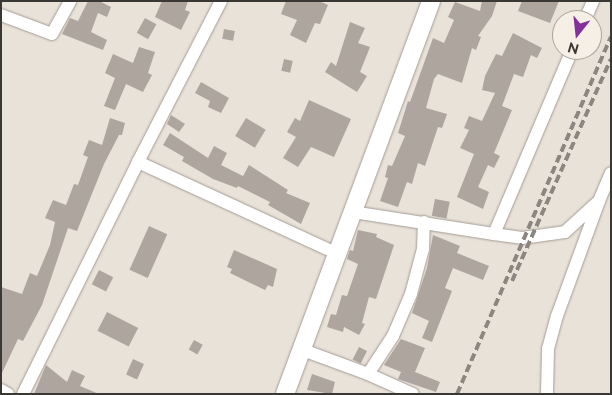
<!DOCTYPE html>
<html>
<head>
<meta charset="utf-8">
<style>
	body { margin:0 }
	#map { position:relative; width:612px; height:395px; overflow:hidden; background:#e9e2d9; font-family:Raleway,sans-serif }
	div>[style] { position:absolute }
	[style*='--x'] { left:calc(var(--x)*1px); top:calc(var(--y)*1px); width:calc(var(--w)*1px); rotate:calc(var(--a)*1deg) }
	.building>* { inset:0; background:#afa59f; transform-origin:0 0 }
	.roads { filter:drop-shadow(0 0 1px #a39c94) drop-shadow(0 0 1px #a39c94) }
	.street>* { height:12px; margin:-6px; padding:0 6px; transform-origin:6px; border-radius:6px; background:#fff }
	.secondary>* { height:18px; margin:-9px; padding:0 9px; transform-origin:9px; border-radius:9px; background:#fff }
	.rail>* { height:4px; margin-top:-2px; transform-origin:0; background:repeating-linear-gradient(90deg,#8b8680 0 8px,transparent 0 12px) }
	span { translate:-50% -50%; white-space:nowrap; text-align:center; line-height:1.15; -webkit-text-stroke:5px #f6efe6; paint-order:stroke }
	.frame { position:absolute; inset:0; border:2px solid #3a3834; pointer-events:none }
	.north { position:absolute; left:552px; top:10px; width:50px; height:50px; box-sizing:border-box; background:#f6efe6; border:1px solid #aba69f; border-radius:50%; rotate:196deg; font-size:14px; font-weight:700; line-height:20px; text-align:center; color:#3a3834 }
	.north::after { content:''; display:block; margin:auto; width:18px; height:22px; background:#83309f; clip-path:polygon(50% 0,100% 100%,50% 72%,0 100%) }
</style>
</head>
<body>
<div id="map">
	<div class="building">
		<i style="clip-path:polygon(88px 1px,99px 1px,111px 7px,107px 17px,98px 13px,91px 32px,107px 40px,103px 50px,62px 34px,70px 18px,78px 21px)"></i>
		<i style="clip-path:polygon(162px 1px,188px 1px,185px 10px,190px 12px,181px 30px,155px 17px)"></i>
		<i style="clip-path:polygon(286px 1px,319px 1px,328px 5px,320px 24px,315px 23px,306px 43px,290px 35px,297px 20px,281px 14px)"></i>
		<i style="clip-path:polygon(482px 1px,497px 1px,492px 16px,478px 36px,481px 37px,476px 50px,472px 48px,462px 83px,438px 74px,434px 79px,426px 108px,447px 114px,442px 128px,438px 127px,425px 166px,418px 163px,412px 184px,407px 182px,398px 207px,380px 201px,388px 178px,385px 177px,388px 165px,392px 166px,405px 136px,398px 133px,408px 101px,410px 102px,433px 38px,444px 43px,454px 20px,448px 17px,455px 2px,480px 11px)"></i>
		<i style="clip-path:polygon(522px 1px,559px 1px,550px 23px,518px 11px)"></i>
		<i style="left:145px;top:18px;width:13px;height:17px;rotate:29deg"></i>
		<i style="clip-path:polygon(350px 22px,365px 28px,358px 43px,370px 47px,360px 72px,367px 76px,357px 92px,325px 72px,331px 62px,336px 66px)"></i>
		<i style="left:224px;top:29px;width:11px;height:10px;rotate:10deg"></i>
		<i style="clip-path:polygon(513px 33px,542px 48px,537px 58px,531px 55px,523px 77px,514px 74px,502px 106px,512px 110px,494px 153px,500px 156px,494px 168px,488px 165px,478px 187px,489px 192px,483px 209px,457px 197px,474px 154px,460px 148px,469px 130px,464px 128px,469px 116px,482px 121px,495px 93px,482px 90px,485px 76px,496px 54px,502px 56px)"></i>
		<i style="clip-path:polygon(139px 47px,155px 52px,148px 73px,152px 75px,143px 92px,126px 84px,115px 110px,104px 106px,115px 78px,105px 73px,113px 54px,133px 63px)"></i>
		<i style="left:284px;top:59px;width:9px;height:12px;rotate:13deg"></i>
		<i style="clip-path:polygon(201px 82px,229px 98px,221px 113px,208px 107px,210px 101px,195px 93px)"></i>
		<i style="clip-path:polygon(309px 100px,351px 119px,334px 157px,311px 147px,298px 167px,283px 158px,296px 137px,287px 132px,295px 118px,300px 121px)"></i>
		<i style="clip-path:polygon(171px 115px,185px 124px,179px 132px,167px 124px)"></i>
		<i style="clip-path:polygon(110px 118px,125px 123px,122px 135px,119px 135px,104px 164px,77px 231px,68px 228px,42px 305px,23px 341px,18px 339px,1px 375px,1px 287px,22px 294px,30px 273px,37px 276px,50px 245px,55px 222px,45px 218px,53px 200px,66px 205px,74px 184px,78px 185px,88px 157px,83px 155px,89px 140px,102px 145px)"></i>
		<i style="left:246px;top:118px;width:23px;height:21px;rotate:31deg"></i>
		<i style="clip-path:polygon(170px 133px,208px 158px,214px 146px,227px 153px,221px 165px,243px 176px,249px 165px,288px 190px,286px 193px,310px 203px,301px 224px,268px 205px,270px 202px,238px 186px,237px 188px,213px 179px,182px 161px,184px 157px,163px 145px)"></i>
		<i style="left:435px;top:199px;width:15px;height:17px;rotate:11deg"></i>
		<i style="left:149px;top:226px;width:20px;height:48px;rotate:24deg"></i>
		<i style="clip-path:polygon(358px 230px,377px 234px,376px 237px,394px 245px,376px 299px,369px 297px,362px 323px,365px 324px,359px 335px,344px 327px,343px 332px,327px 327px,331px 314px,336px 315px,342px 295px,347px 296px,358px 264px,347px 259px,350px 250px,353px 251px)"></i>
		<i style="clip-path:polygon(433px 235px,460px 246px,457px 253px,489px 266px,483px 280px,453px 268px,445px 288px,452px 291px,432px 342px,422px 338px,429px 321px,412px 313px,427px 268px)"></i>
		<i style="clip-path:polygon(234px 250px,277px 269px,273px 287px,268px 285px,265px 290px,230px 273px,232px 269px,227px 267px)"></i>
		<i style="left:99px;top:270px;width:16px;height:16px;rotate:27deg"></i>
		<i style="left:107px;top:312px;width:35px;height:21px;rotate:27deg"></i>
		<i style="clip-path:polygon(401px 339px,425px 348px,415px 372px,440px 382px,436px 392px,398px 379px,401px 372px,384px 365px)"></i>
		<i style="left:194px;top:340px;width:10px;height:11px;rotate:29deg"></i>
		<i style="left:359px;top:347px;width:9px;height:14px;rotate:27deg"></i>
		<i style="left:133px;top:359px;width:12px;height:17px;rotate:24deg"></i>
		<i style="clip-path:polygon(46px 365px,67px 382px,72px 370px,85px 376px,80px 386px,99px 394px,34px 394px)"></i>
		<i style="clip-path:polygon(312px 374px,335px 382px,332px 394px,307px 390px)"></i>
	</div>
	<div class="roads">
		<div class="street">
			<i style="--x:221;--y:1;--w:181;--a:117.3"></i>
			<i style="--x:138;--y:162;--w:218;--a:24.7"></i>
			<i style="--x:1;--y:15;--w:54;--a:20.4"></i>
			<i style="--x:52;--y:34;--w:38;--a:-61"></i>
			<i style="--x:585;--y:20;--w:21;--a:-67"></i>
			<i style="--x:353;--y:212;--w:143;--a:8.9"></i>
			<i style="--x:494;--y:234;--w:200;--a:-67"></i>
			<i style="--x:494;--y:234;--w:28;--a:8"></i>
			<i style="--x:522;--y:238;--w:43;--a:-7.9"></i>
			<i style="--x:565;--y:232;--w:46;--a:-42.4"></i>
			<i style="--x:599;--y:201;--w:30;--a:-67"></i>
			<i style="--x:303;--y:350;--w:69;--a:20.3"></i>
			<i style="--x:368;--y:374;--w:45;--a:-56.7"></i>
			<i style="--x:393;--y:336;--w:46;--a:-66.8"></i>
			<i style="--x:411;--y:294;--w:47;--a:-75.1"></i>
			<i style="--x:423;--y:249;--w:27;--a:-88"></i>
			<i style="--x:368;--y:374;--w:49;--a:24"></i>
			<i style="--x:1;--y:390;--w:8;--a:30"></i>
			<i style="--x:23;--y:394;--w:259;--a:-63.6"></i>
			<i style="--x:547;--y:394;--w:45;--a:-88.7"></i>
			<i style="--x:548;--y:349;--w:34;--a:-75"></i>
			<i style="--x:557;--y:316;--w:122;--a:-69.9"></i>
		</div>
		<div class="secondary">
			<i style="--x:285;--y:394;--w:419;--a:-69.6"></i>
		</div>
	</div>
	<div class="rail">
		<i style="--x:512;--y:281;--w:243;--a:-66"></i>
		<i style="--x:457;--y:394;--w:389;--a:-66.7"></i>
	</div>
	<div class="frame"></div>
	<div class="north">N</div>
</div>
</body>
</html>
